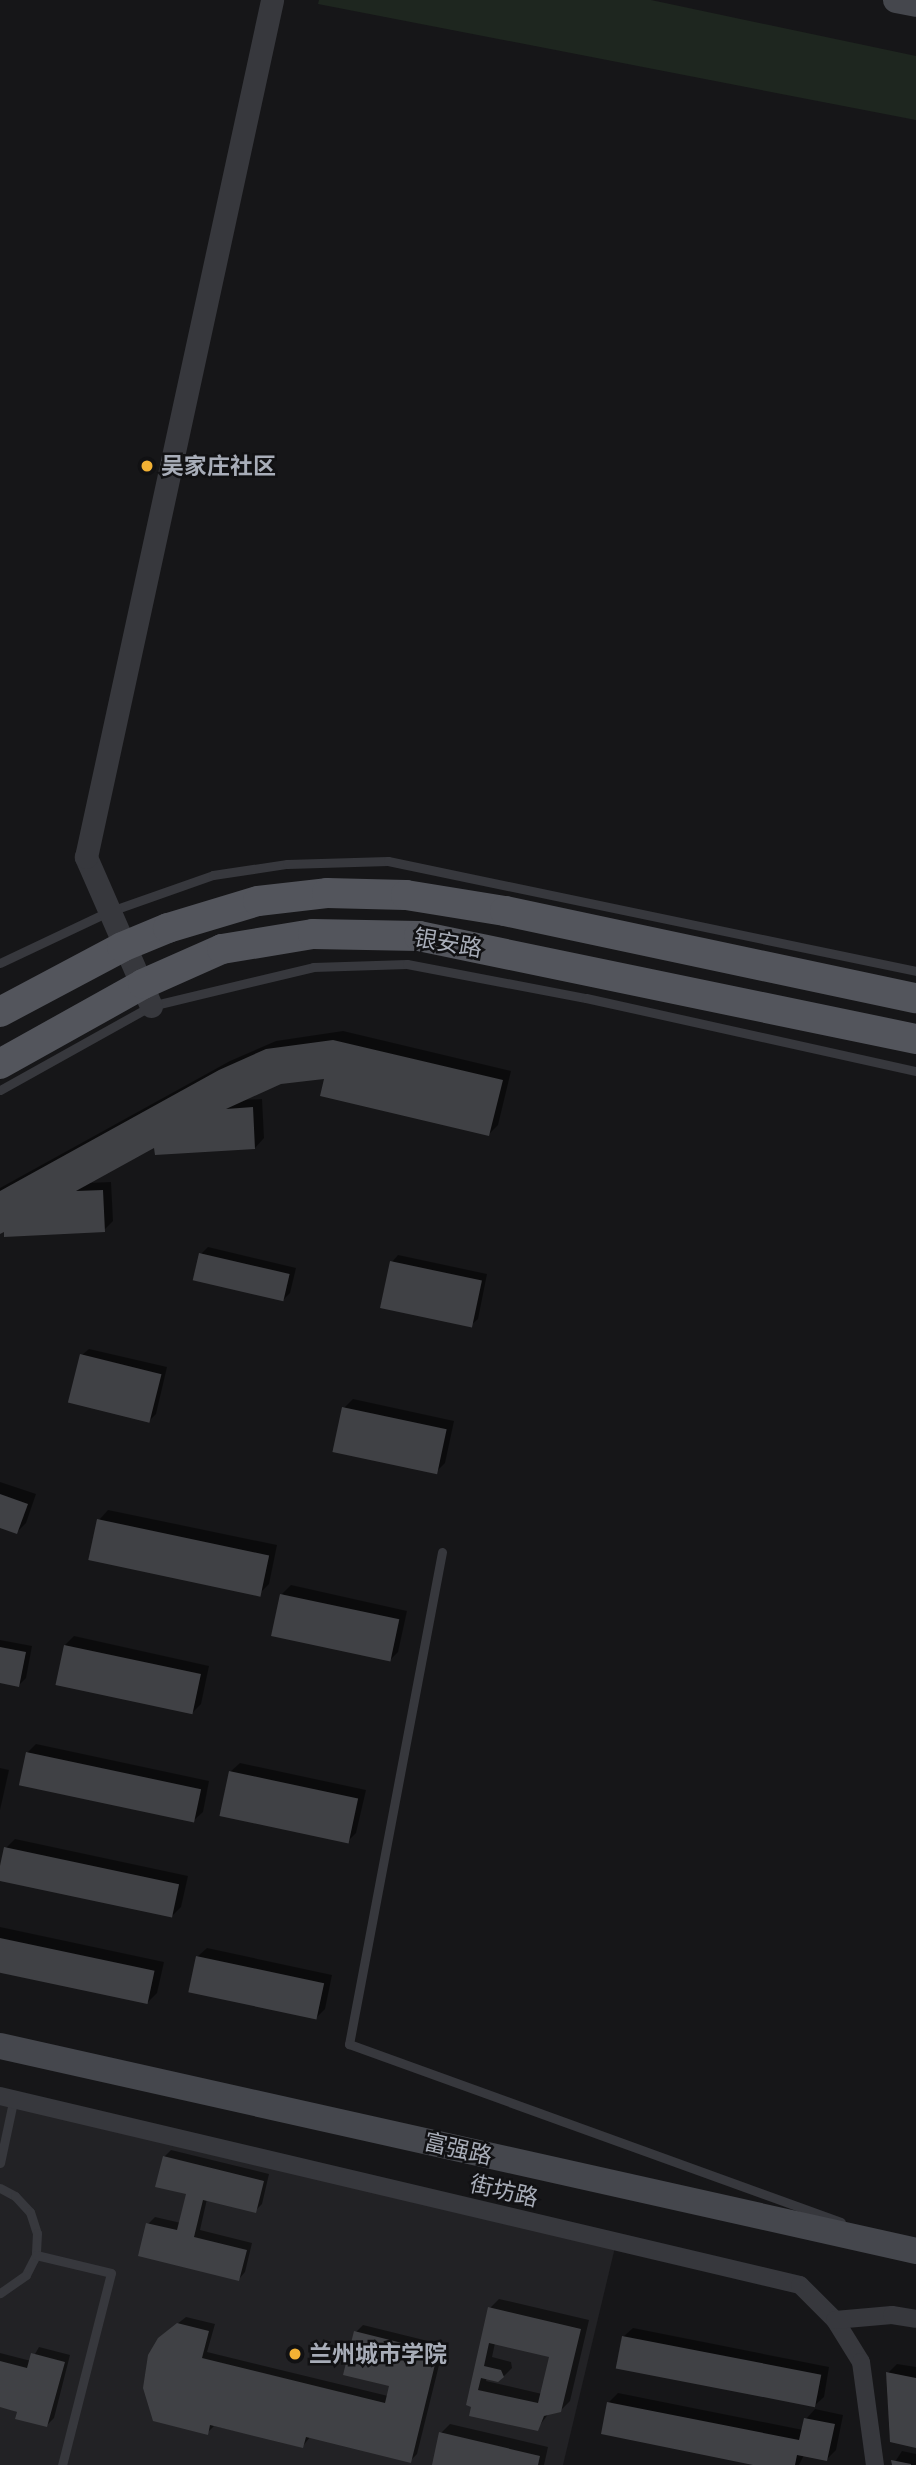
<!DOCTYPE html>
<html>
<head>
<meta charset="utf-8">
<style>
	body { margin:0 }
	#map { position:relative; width:916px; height:2465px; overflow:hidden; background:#161618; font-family:Poppins,"Noto Sans SC",sans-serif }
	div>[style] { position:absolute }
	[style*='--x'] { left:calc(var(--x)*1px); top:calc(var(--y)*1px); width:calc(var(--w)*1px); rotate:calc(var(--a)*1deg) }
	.built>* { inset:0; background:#222225 }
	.green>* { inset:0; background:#1e261f }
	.shadow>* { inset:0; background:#0007 }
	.building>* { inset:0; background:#404145; transform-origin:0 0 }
	.service>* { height:9px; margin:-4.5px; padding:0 4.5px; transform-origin:4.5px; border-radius:4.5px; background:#37383d }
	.minor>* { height:18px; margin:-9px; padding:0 9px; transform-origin:9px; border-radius:9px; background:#37383d }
	.tertiary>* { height:23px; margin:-11.5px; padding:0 11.5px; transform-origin:11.5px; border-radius:11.5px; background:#37383d }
	.secondary>* { height:26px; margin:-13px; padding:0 13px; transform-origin:13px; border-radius:13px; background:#45474d }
	.primary>* { height:30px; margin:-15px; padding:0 15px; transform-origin:15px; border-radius:15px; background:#53555c }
	.dots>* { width:19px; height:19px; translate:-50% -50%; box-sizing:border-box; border:4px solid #111113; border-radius:50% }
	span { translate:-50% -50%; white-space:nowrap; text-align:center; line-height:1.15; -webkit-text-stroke:5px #111113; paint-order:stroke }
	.poi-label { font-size:23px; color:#a8adb8; font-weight:700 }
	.left { translate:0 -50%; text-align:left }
	.street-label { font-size:23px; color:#a8adb8 }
</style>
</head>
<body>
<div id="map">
	<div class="built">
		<i style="clip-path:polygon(0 2095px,616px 2243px,563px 2465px,0 2465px)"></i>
	</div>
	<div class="green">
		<i style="clip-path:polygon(319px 0,651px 0,916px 56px,916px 120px,318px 4px)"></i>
	</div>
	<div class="shadow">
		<i style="clip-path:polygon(343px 1031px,511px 1071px,498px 1125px,489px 1134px,326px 1077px,280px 1082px,241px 1100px,262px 1099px,264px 1138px,255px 1148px,156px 1146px,88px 1183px,111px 1182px,113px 1221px,104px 1230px,0 1232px,0 1188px,230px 1061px,276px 1041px)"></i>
		<i style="clip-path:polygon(208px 1247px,296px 1268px,290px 1293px,283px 1300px,201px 1254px)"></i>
		<i style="clip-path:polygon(398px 1255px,487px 1274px,478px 1319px,471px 1325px,392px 1262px)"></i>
		<i style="clip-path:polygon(89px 1349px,167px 1367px,156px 1414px,150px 1420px,82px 1355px)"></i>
		<i style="clip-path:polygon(353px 1399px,454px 1421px,445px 1463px,436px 1472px,344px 1408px)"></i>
		<i style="clip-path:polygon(0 1482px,36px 1494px,26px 1523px,17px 1532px,0 1526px)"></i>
		<i style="clip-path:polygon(108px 1510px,277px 1545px,269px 1584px,260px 1593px,99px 1520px)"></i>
		<i style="clip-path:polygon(291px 1585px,407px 1611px,398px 1652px,389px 1661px,282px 1594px)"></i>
		<i style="clip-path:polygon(74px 1636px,209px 1666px,201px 1704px,192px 1713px,65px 1645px)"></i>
		<i style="clip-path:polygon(0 1640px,32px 1646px,26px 1678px,19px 1685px,0 1681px)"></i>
		<i style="clip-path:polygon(36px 1744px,209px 1781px,203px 1812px,193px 1821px,27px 1753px)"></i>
		<i style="clip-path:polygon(240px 1763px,366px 1790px,356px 1833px,347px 1842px,230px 1772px)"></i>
		<i style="clip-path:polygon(0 1768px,9px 1770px,0 1810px)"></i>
		<i style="clip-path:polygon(15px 1839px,188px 1876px,181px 1907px,172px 1916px,0 1879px,6px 1848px)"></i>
		<i style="clip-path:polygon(0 1927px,164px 1962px,157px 1993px,148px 2002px,0 1970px)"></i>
		<i style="clip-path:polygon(207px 1948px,332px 1975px,325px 2009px,316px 2018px,197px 1957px)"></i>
		<i style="clip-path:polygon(171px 2150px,269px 2174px,262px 2204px,255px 2211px,207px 2199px,200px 2230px,252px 2243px,245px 2272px,239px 2279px,148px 2224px,155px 2217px,181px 2223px,188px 2193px,164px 2157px)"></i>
		<i style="clip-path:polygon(evenodd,499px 2299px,589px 2320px,570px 2401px,560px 2411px,549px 2413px,537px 2429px,471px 2414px,490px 2308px,499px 2299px,495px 2343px,551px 2356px,542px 2394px,486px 2381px,487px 2377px,503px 2377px,512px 2368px,511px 2362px,492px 2357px,495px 2343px)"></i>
		<i style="clip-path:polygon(186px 2317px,215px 2324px,207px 2352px,388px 2396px,391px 2384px,356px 2332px,363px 2325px,444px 2345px,417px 2454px,410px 2461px,310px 2437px,303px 2446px,214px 2426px,207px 2433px,167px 2332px)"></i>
		<i style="clip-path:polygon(633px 2328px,829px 2367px,824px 2397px,814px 2406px,623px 2337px)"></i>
		<i style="clip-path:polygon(39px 2347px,70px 2355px,54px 2418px,47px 2425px,0 2405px,0 2353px,31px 2361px)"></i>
		<i style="clip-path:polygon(897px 2364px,916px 2367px,916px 2446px,888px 2373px)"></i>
		<i style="clip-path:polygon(618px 2393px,803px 2430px,806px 2419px,815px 2409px,843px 2415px,836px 2450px,827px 2459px,804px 2455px,799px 2465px,762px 2465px,609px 2402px)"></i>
		<i style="clip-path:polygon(450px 2424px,548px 2447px,544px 2465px,434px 2465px,441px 2433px)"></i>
		<i style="clip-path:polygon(902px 2451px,916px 2454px,916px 2465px,893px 2465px)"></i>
	</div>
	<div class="building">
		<i style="clip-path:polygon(333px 1040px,503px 1080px,489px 1136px,320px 1096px,324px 1079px,281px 1084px,226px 1109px,253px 1107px,255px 1149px,155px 1155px,154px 1148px,76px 1191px,103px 1190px,105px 1232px,4px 1237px,4px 1232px,0 1234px,0 1191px,219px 1070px,266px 1049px)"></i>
		<i style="left:199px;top:1253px;width:93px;height:28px;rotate:13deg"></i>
		<i style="left:390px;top:1261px;width:94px;height:48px;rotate:12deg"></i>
		<i style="left:80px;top:1354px;width:84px;height:50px;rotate:14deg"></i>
		<i style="left:342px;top:1407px;width:107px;height:46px;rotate:12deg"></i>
		<i style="clip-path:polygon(0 1494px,28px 1504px,17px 1534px,0 1528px)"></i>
		<i style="left:97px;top:1519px;width:176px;height:42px;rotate:12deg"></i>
		<i style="left:280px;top:1594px;width:122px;height:43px;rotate:12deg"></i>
		<i style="left:64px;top:1645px;width:140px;height:41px;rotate:12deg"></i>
		<i style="clip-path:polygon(0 1647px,26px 1652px,19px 1687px,0 1683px)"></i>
		<i style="left:26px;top:1752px;width:179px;height:34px;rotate:12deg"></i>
		<i style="left:229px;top:1771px;width:132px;height:46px;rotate:12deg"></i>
		<i style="left:4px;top:1847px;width:179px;height:34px;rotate:12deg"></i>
		<i style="left:0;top:1938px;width:158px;height:34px;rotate:12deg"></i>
		<i style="left:196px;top:1956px;width:131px;height:37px;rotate:12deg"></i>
		<i style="clip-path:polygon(163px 2156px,264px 2181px,256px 2213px,203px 2200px,194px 2237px,247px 2250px,239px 2281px,138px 2256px,146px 2223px,177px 2230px,186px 2194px,155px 2187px)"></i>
		<i style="clip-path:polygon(evenodd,488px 2307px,581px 2329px,561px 2412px,544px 2416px,538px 2431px,469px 2416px,471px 2407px,466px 2405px,488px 2307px,489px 2343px,549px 2357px,538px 2403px,478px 2390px,481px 2378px,498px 2382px,504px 2377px,501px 2370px,484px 2366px,489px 2343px)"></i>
		<i style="clip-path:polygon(177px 2323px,209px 2331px,202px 2358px,385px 2403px,389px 2386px,343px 2375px,354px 2331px,438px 2352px,411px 2463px,306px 2437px,303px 2448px,210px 2425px,208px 2435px,153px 2421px,143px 2388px,148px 2355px,158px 2338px)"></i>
		<i style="left:622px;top:2336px;width:203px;height:33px;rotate:11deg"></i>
		<i style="clip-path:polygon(31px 2353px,65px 2362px,47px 2427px,15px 2419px,17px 2412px,0 2407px,0 2361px,27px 2368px)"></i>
		<i style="clip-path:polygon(886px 2372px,916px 2378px,916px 2448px,890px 2442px)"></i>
		<i style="clip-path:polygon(607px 2402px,799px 2440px,804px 2418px,835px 2424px,827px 2461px,797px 2455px,795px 2465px,753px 2465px,601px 2434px)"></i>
		<i style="clip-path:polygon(439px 2432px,540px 2456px,538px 2465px,432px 2465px)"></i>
		<i style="clip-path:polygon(891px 2460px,911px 2464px,911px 2465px,892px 2465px)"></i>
	</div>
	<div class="service">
		<i style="--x:0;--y:963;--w:119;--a:-25.3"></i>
		<i style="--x:108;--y:912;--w:111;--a:-19.4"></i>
		<i style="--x:213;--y:875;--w:75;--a:-8.5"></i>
		<i style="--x:287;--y:864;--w:101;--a:-1.7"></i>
		<i style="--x:388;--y:861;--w:539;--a:11.77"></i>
		<i style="--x:0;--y:1090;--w:173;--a:-29.1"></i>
		<i style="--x:151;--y:1006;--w:167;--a:-13.5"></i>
		<i style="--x:313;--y:967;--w:94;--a:-1.8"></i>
		<i style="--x:407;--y:964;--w:182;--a:10.8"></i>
		<i style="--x:586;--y:998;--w:338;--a:12.5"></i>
		<i style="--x:442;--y:1552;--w:501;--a:100.7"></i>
		<i style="--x:349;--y:2044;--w:523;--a:19.89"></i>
		<i style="--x:0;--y:2163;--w:62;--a:-78"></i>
		<i style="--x:0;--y:2188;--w:17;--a:28"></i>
		<i style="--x:15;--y:2196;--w:22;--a:47"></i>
		<i style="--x:30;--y:2212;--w:22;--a:72"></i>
		<i style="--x:37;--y:2233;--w:22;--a:93"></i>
		<i style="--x:36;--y:2255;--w:22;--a:117"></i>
		<i style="--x:26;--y:2275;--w:32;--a:145"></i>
		<i style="--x:36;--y:2255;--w:77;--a:13.5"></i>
		<i style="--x:111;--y:2273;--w:198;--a:104.3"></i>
	</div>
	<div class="minor">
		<i style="--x:0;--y:2096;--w:822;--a:13.29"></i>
		<i style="--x:800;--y:2285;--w:49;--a:45"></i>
		<i style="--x:835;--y:2320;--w:49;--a:58.2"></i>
		<i style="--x:861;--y:2362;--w:104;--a:82.3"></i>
		<i style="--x:835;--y:2320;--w:57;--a:-5"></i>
		<i style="--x:892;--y:2315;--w:24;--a:9"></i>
	</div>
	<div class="tertiary">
		<i style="--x:151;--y:1006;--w:163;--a:-113.6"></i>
		<i style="--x:86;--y:857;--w:877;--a:-77.75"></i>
	</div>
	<div class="secondary">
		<i style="--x:896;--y:0;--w:20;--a:11"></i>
		<i style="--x:0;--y:2046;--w:939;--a:12.61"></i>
	</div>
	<div class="primary">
		<i style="--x:0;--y:1012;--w:138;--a:-28"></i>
		<i style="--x:122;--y:947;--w:50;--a:-22.4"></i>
		<i style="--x:168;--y:928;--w:94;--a:-16.7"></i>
		<i style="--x:258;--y:901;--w:69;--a:-6.6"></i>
		<i style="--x:327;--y:893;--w:79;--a:1.5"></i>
		<i style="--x:406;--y:895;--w:100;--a:9.2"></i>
		<i style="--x:505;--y:911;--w:420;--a:12"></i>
		<i style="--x:0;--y:1064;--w:164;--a:-29.2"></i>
		<i style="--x:143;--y:984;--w:86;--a:-23.9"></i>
		<i style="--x:222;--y:949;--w:92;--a:-9.4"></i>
		<i style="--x:313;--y:934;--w:106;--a:1.1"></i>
		<i style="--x:419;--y:936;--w:508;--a:11.71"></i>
	</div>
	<div class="dots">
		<i style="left:147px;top:466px;background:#f2b134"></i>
		<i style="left:295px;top:2354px;background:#f2b134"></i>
	</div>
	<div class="poi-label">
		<span class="left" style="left:161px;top:466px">吴家庄社区</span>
		<span class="left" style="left:309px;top:2354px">兰州城市学院</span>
	</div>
	<div class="street-label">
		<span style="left:448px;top:943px;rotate:10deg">银安路</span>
		<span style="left:458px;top:2149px;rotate:13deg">富强路</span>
		<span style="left:504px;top:2191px;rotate:13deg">街坊路</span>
	</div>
</div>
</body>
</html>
